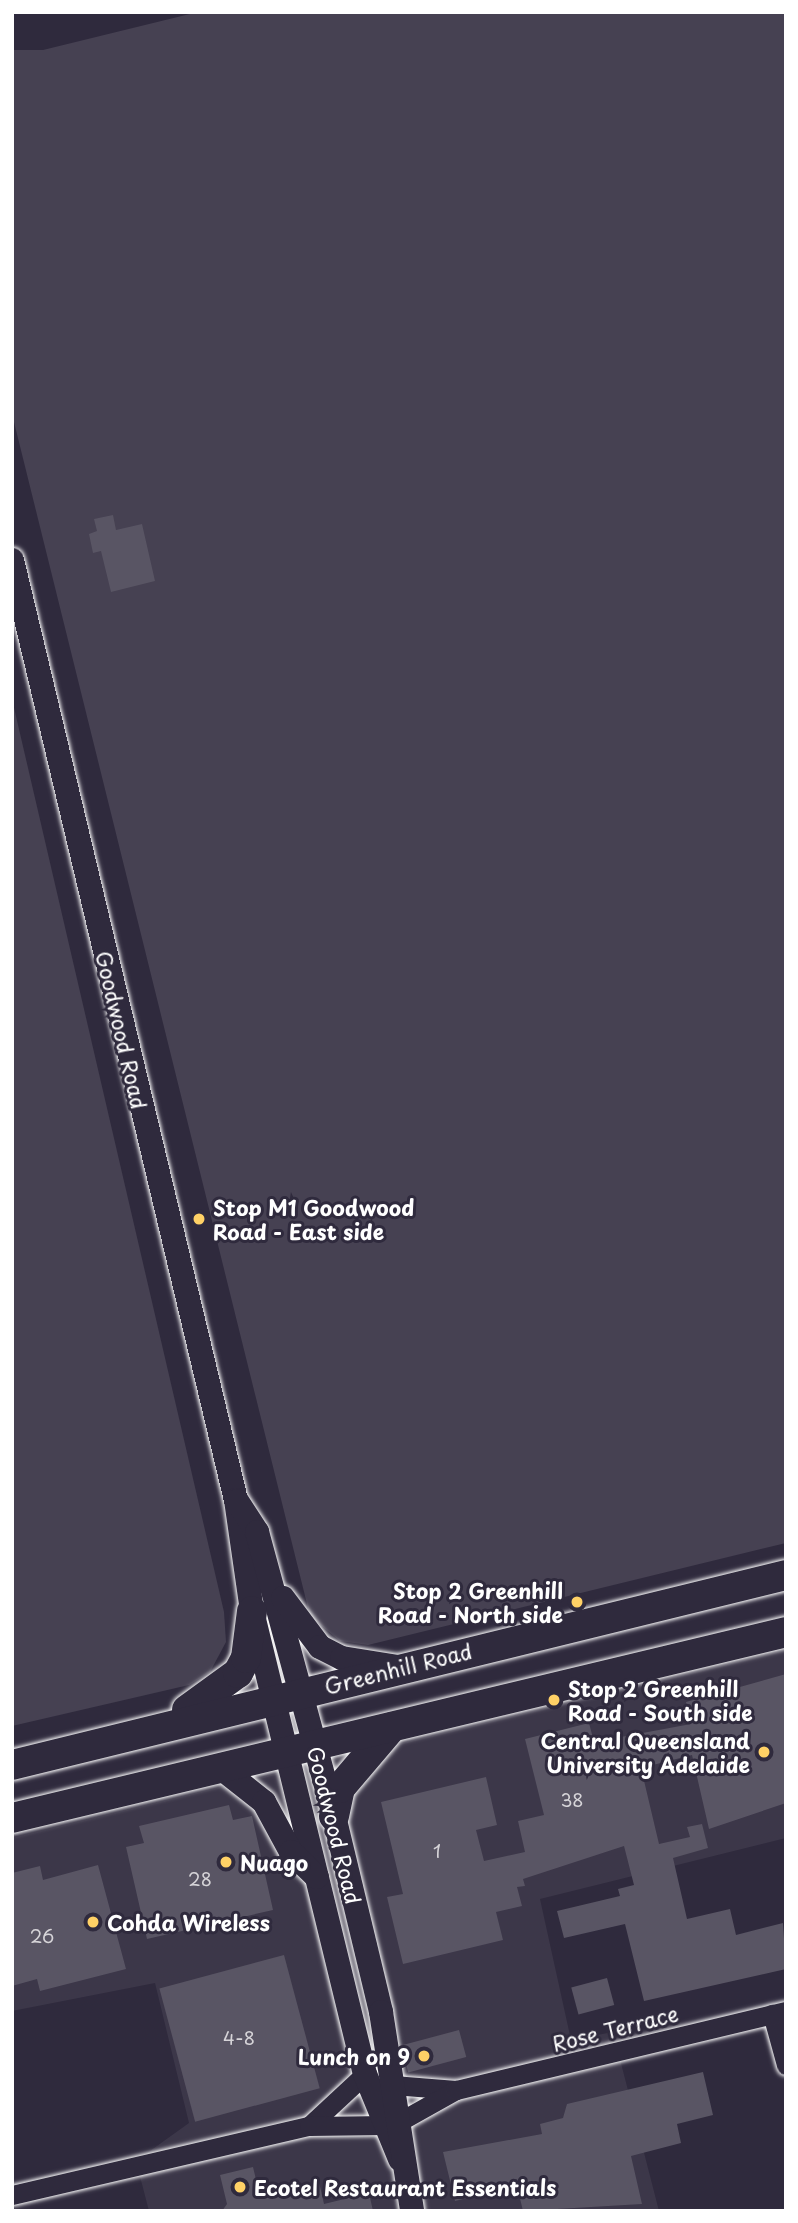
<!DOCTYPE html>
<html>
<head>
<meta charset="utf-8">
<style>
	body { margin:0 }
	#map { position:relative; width:798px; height:2223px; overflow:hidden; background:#2f2a3d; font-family:"Playpen Sans",sans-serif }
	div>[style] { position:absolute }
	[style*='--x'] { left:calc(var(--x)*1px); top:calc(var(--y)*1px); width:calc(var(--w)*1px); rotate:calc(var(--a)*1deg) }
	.built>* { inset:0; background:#3c3749 }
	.green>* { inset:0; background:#464152 }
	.building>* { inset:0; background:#595564; transform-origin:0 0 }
	.roads { filter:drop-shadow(0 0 2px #fff) drop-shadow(0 0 2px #fff) }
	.minor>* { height:19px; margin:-9.5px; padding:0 9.5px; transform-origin:9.5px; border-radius:9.5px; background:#2f2a3d }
	.major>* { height:24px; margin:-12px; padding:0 12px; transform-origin:12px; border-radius:12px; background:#2f2a3d }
	.highway>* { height:30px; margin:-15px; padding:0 15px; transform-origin:15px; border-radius:15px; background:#2f2a3d }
	.dots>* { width:19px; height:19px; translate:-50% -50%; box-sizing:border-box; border:4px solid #2f2a3d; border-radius:50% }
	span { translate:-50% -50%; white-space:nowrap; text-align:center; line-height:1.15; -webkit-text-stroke:6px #2f2a3d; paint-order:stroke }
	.number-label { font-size:18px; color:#d6d4d8 }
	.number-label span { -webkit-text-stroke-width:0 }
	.street-label { font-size:21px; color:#fff }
	.poi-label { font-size:21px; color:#fff; font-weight:700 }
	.left { translate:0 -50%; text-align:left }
	.right { translate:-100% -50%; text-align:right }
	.frame { position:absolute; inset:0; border:14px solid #fff; pointer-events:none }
</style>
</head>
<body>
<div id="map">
	<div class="built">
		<i style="clip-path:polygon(786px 1650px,786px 1838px,540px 1899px,571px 2040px,613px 2032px,659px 2211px,149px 2211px,136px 2161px,189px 2123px,155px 1983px,12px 2011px,12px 1838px)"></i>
	</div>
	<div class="green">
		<i style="clip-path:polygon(198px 12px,786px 12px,786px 1543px,368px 1645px,340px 1641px,310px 1616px,12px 414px,12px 50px,43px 50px)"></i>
		<i style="clip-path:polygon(12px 699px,224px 1612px,226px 1642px,210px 1672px,189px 1685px,12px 1726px)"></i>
	</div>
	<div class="building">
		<i style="clip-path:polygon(113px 515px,116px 530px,142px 524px,155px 581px,111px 592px,101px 551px,93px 553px,89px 534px,97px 531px,94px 519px)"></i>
		<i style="clip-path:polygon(786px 1674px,786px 1803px,709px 1829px,692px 1755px,641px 1768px,659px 1844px,690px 1837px,687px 1827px,702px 1824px,708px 1848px,673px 1858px,687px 1919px,730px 1909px,736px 1935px,783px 1923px,786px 1969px,644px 2001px,625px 1924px,564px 1938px,557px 1911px,620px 1896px,618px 1889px,634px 1885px,624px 1846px,523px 1879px,525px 1886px,517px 1887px,522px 1906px,496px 1912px,503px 1940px,403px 1964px,387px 1897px,403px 1894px,381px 1802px,486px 1777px,497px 1825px,476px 1830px,484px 1861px,525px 1852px,518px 1821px,544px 1815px,525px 1739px,589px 1723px,594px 1742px,691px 1724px,686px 1702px)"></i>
		<i style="clip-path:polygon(229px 1805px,233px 1820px,252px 1816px,273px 1910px,147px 1939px,126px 1847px,144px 1843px,139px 1826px)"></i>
		<i style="clip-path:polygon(98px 1865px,126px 1969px,40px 1991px,37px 1979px,12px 1986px,12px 1873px,40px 1866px,43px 1880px)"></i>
		<i style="left:284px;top:1955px;width:138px;height:129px;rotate:75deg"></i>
		<i style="left:607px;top:1978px;width:28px;height:37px;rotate:75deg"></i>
		<i style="left:459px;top:2030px;width:28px;height:60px;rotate:75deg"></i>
		<i style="clip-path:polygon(703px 2072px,713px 2115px,677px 2124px,681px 2143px,631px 2156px,642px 2204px,523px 2211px,517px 2186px,455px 2201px,443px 2152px,542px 2134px,540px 2124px,563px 2118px,567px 2104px)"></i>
		<i style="clip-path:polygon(253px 2167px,260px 2196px,319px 2182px,324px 2204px,369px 2193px,373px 2211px,222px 2211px,227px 2204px,220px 2175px)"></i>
	</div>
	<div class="roads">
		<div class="minor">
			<i style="--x:772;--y:2014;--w:53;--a:74.6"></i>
			<i style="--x:393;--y:2085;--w:63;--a:4.5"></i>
			<i style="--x:397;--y:2123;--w:68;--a:-29.2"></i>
			<i style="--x:456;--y:2090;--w:339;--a:-13.5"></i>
			<i style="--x:309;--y:2126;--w:76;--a:-42.9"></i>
			<i style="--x:12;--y:2195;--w:305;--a:-13.1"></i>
			<i style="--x:309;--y:2126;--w:77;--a:-0.7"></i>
		</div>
		<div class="major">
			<i style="--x:12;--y:560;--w:966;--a:76.6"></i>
			<i style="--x:236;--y:1500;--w:112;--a:81.8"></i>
			<i style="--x:252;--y:1611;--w:477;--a:76.3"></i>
			<i style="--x:365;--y:2074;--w:92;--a:67.6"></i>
			<i style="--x:237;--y:1501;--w:37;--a:57"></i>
			<i style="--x:257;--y:1532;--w:294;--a:74.8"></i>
			<i style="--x:334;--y:1816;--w:202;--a:76.5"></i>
			<i style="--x:381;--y:2012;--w:201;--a:81.1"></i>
			<i style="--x:283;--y:1598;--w:61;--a:52.9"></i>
			<i style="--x:320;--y:1647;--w:25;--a:27"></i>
			<i style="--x:342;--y:1658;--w:57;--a:9.1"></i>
			<i style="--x:221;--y:1768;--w:55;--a:38.3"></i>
			<i style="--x:264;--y:1802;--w:57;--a:61.6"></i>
			<i style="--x:291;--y:1852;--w:36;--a:44"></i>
		</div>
		<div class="highway">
			<i style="--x:187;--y:1710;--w:63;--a:-36"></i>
			<i style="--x:238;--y:1673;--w:17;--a:-62"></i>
			<i style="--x:246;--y:1658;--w:47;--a:-82.7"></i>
			<i style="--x:12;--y:1765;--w:797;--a:-13.79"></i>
			<i style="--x:334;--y:1816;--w:29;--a:-78"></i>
			<i style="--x:340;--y:1788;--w:80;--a:-49.6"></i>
			<i style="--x:12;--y:1818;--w:796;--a:-13.51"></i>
		</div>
	</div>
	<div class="dots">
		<i style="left:199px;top:1219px;background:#ffd166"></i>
		<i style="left:577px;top:1602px;background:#ffd166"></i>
		<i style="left:554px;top:1700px;background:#ffd166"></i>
		<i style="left:764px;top:1752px;background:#ffd166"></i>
		<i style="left:226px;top:1862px;background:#ffd166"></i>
		<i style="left:93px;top:1922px;background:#ffd166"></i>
		<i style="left:424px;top:2056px;background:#ffd166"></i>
		<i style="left:240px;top:2187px;background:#ffd166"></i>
	</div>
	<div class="number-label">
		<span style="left:572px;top:1800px">38</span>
		<span style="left:437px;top:1851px">1</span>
		<span style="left:200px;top:1879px">28</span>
		<span style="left:42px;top:1936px">26</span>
		<span style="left:239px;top:2038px">4-8</span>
	</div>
	<div class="street-label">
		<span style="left:122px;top:1030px;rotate:77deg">Goodwood Road</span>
		<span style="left:398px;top:1668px;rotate:-14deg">Greenhill Road</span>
		<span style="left:335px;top:1825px;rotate:76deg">Goodwood Road</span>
		<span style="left:615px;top:2028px;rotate:-14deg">Rose Terrace</span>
	</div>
	<div class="poi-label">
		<span class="left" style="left:213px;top:1219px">Stop M1 Goodwood<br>Road - East side</span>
		<span class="right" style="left:563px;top:1602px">Stop 2 Greenhill<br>Road - North side</span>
		<span class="left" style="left:568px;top:1700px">Stop 2 Greenhill<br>Road - South side</span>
		<span class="right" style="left:750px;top:1752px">Central Queensland<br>University Adelaide</span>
		<span class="left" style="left:240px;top:1862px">Nuago</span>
		<span class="left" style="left:107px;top:1922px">Cohda Wireless</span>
		<span class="right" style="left:410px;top:2056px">Lunch on 9</span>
		<span class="left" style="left:254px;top:2187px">Ecotel Restaurant Essentials</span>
	</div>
	<div class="frame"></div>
</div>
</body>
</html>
